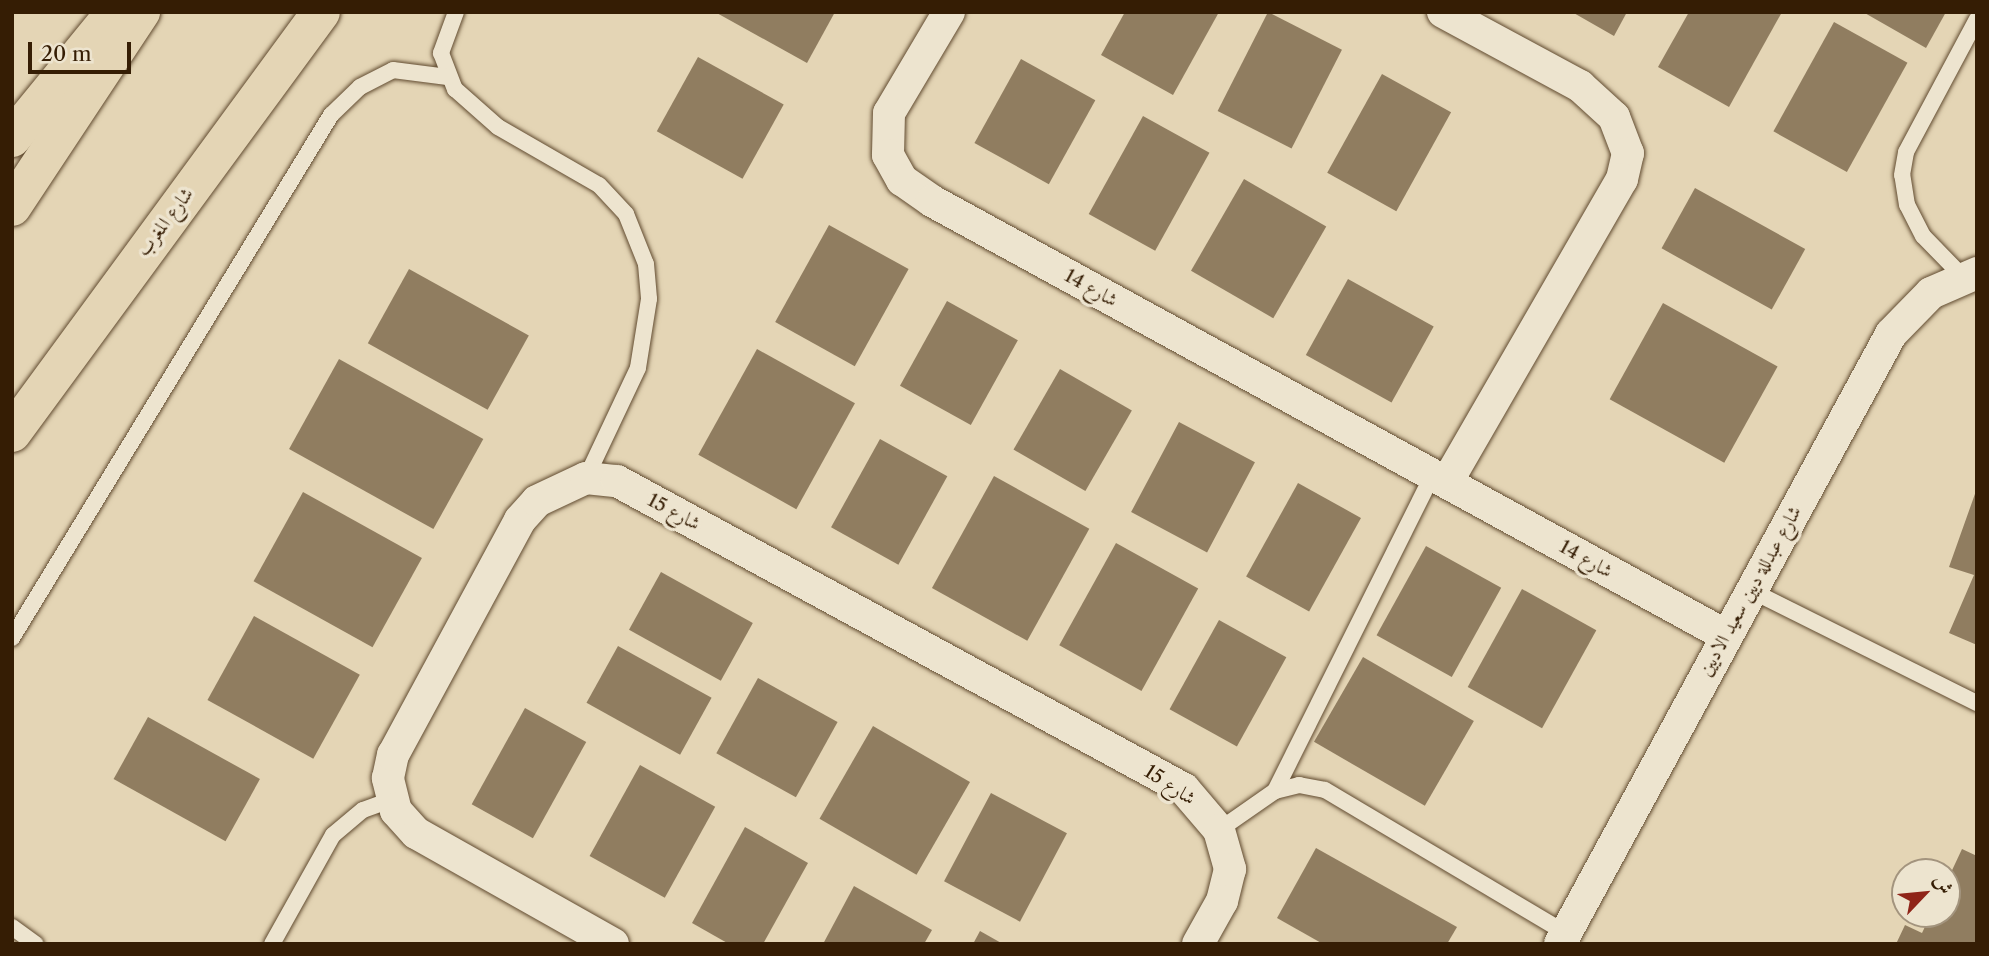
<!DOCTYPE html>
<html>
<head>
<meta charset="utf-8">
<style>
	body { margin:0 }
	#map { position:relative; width:1989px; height:956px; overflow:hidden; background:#e4d5b5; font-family:"Libre Caslon Text",Amiri,serif }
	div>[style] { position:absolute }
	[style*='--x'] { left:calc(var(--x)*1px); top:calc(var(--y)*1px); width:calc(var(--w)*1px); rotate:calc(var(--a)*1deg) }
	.building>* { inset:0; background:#907d60; transform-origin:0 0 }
	.roads { filter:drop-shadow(0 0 2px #614b30) drop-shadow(0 0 2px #614b30) }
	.lane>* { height:16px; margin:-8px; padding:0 8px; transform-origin:8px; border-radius:8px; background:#ede4cf }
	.street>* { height:32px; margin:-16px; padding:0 16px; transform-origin:16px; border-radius:16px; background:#ede4cf }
	.highway>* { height:38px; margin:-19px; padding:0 19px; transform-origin:19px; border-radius:19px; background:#e4d5b5 }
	span { translate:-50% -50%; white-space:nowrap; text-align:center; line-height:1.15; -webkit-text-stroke:7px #ede4cf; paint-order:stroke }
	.street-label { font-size:19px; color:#351d04 }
	.frame { position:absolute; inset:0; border:14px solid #351d04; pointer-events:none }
	.north { position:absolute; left:1891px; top:858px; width:70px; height:70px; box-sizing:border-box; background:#ede4cf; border:2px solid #a3947e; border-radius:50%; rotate:64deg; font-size:19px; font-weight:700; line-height:28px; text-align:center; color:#351d04 }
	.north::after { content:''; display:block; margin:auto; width:24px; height:32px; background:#8f2418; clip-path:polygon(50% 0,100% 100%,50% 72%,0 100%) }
	.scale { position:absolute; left:28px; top:42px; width:103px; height:32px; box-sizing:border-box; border:4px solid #351d04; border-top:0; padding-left:9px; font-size:21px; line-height:24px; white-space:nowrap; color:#351d04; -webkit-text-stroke:5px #ede4cf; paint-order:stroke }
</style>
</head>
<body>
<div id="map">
	<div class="building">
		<i style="clip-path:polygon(715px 12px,835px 12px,807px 63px)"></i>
		<i style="clip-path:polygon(1125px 12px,1219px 12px,1173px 95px,1101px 55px)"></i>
		<i style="left:1268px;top:12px;width:83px;height:111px;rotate:27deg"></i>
		<i style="clip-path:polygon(1572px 12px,1627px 12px,1614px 36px)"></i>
		<i style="clip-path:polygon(1689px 12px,1782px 12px,1729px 107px,1658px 67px)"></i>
		<i style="clip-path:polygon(1863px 12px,1946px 12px,1926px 48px)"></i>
		<i style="left:1834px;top:22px;width:84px;height:125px;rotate:29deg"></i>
		<i style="left:698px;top:57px;width:98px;height:85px;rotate:29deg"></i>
		<i style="left:1021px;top:59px;width:85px;height:96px;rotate:29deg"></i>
		<i style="left:1382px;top:74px;width:79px;height:113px;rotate:29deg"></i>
		<i style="left:1143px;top:116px;width:76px;height:112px;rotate:29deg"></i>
		<i style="left:1244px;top:179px;width:95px;height:106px;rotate:30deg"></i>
		<i style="left:1695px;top:188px;width:126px;height:69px;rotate:29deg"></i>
		<i style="left:829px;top:225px;width:91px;height:111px;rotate:29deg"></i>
		<i style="left:409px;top:269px;width:137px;height:85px;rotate:29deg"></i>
		<i style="left:1348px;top:279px;width:98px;height:87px;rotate:29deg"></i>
		<i style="left:947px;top:301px;width:81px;height:97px;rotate:29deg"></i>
		<i style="left:1663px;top:303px;width:131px;height:110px;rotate:29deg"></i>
		<i style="left:757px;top:349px;width:112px;height:121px;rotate:29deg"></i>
		<i style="left:339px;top:359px;width:165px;height:103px;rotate:29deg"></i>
		<i style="left:1060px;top:369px;width:83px;height:93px;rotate:30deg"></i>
		<i style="left:1179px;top:422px;width:86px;height:102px;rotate:28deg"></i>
		<i style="left:880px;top:439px;width:77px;height:101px;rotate:29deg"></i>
		<i style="left:994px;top:476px;width:109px;height:128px;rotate:29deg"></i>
		<i style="left:1298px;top:483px;width:72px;height:107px;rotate:29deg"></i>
		<i style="clip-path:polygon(1976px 491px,1977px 491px,1977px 645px,1949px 633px,1974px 575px,1949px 567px)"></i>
		<i style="left:303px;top:492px;width:136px;height:102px;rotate:29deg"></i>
		<i style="left:1116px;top:543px;width:94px;height:117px;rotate:29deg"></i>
		<i style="left:1426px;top:546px;width:86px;height:102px;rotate:29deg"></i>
		<i style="left:661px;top:572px;width:105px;height:66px;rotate:29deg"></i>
		<i style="left:1522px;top:589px;width:85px;height:112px;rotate:29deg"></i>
		<i style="left:254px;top:616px;width:121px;height:96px;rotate:29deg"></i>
		<i style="left:1219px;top:620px;width:77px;height:102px;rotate:29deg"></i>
		<i style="left:618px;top:646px;width:107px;height:65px;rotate:29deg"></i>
		<i style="left:1363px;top:657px;width:128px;height:98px;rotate:30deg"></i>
		<i style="left:758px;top:678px;width:91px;height:86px;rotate:29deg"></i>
		<i style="left:525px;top:708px;width:70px;height:110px;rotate:29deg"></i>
		<i style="left:148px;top:717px;width:128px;height:71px;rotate:29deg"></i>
		<i style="left:873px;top:726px;width:112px;height:107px;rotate:30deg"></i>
		<i style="left:640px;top:765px;width:86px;height:104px;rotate:29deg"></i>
		<i style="left:991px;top:793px;width:86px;height:100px;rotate:28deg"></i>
		<i style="clip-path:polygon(745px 827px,808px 863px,763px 944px,729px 944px,692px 923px)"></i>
		<i style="clip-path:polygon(1316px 848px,1457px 927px,1447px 944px,1323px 944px,1277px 918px)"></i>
		<i style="clip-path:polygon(1962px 849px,1977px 856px,1977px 944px,1896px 944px,1905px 925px,1922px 933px,1931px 914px,1947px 914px,1947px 881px)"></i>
		<i style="clip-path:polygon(854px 886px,932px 930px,924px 944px,823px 944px)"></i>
		<i style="clip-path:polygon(980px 931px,1003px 944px,973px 944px)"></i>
	</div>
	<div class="roads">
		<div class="lane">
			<i style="--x:456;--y:12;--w:44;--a:110.1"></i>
			<i style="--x:441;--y:53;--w:39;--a:69"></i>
			<i style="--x:455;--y:89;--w:57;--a:41.5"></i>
			<i style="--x:498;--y:127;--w:116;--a:29.9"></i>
			<i style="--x:599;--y:185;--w:40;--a:47"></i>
			<i style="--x:626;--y:214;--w:54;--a:68.2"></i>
			<i style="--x:646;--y:264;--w:35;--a:85"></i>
			<i style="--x:649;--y:299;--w:70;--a:99.1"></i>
			<i style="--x:638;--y:368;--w:122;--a:115.3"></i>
			<i style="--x:1963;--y:277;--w:57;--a:-134.3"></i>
			<i style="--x:1923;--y:236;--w:35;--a:-117"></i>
			<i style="--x:1907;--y:205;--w:30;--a:-99"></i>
			<i style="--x:1902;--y:175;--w:23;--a:-80"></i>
			<i style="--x:1906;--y:152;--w:151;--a:-61.9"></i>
			<i style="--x:1750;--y:590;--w:254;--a:26.5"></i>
			<i style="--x:12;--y:638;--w:613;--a:-58.62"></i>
			<i style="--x:331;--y:115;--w:40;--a:-44"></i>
			<i style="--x:360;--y:87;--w:37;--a:-27"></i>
			<i style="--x:393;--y:70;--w:55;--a:7.3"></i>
			<i style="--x:1275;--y:791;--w:354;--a:-63.5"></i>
			<i style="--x:1219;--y:830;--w:68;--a:-34.9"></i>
			<i style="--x:1275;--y:791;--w:25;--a:-14"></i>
			<i style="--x:1299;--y:785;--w:26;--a:11"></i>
			<i style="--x:1325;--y:790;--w:280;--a:30.7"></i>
			<i style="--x:12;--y:927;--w:29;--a:36"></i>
			<i style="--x:272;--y:944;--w:125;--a:-60.8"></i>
			<i style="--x:333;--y:835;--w:39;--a:-40"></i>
			<i style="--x:363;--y:810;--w:30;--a:-20"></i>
		</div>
		<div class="street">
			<i style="--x:949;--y:12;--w:117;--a:120.7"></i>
			<i style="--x:889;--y:113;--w:42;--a:91.4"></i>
			<i style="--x:888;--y:155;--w:29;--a:61"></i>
			<i style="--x:902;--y:180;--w:37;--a:35"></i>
			<i style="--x:932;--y:201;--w:904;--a:28.69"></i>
			<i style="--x:1443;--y:12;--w:156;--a:28.4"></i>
			<i style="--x:1580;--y:86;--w:46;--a:42.4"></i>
			<i style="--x:1614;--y:117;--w:39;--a:69"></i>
			<i style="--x:1628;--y:153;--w:27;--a:103"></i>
			<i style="--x:1622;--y:179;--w:350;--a:120"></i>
			<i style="--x:613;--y:944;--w:226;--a:-150.6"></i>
			<i style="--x:416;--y:833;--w:30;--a:-132"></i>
			<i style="--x:396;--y:811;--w:34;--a:-104"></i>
			<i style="--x:388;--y:778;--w:24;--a:-78"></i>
			<i style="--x:393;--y:755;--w:267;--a:-61.6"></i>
			<i style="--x:520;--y:520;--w:25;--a:-48"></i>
			<i style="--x:537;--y:501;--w:54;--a:-25.1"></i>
			<i style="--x:586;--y:478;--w:31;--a:6"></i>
			<i style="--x:617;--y:481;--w:645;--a:28.51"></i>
			<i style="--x:1184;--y:789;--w:54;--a:49.5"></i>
			<i style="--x:1219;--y:830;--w:41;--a:74.2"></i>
			<i style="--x:1230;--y:869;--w:33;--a:104"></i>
			<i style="--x:1222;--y:901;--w:49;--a:119.2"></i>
			<i style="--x:1560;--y:944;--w:694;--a:-61.51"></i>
			<i style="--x:1891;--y:334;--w:57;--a:-45.7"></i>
			<i style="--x:1931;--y:293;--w:50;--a:-23.5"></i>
		</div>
		<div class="highway">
			<i style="--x:12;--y:138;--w:163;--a:-50.7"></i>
			<i style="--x:12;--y:207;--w:234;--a:-56.5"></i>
			<i style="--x:12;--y:433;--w:522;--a:-53.72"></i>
		</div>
	</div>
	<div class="street-label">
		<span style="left:165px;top:222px;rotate:-53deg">شارع المغرب</span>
		<span style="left:1091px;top:288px;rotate:29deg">شارع 14</span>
		<span style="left:674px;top:512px;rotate:28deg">شارع 15</span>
		<span style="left:1586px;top:559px;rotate:29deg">شارع 14</span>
		<span style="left:1750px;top:591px;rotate:-61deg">شارع عبدللة ديين سعيد الاديين</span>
		<span style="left:1170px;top:785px;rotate:33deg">شارع 15</span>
	</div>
	<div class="frame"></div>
	<div class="north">ش</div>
	<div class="scale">20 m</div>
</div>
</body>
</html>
